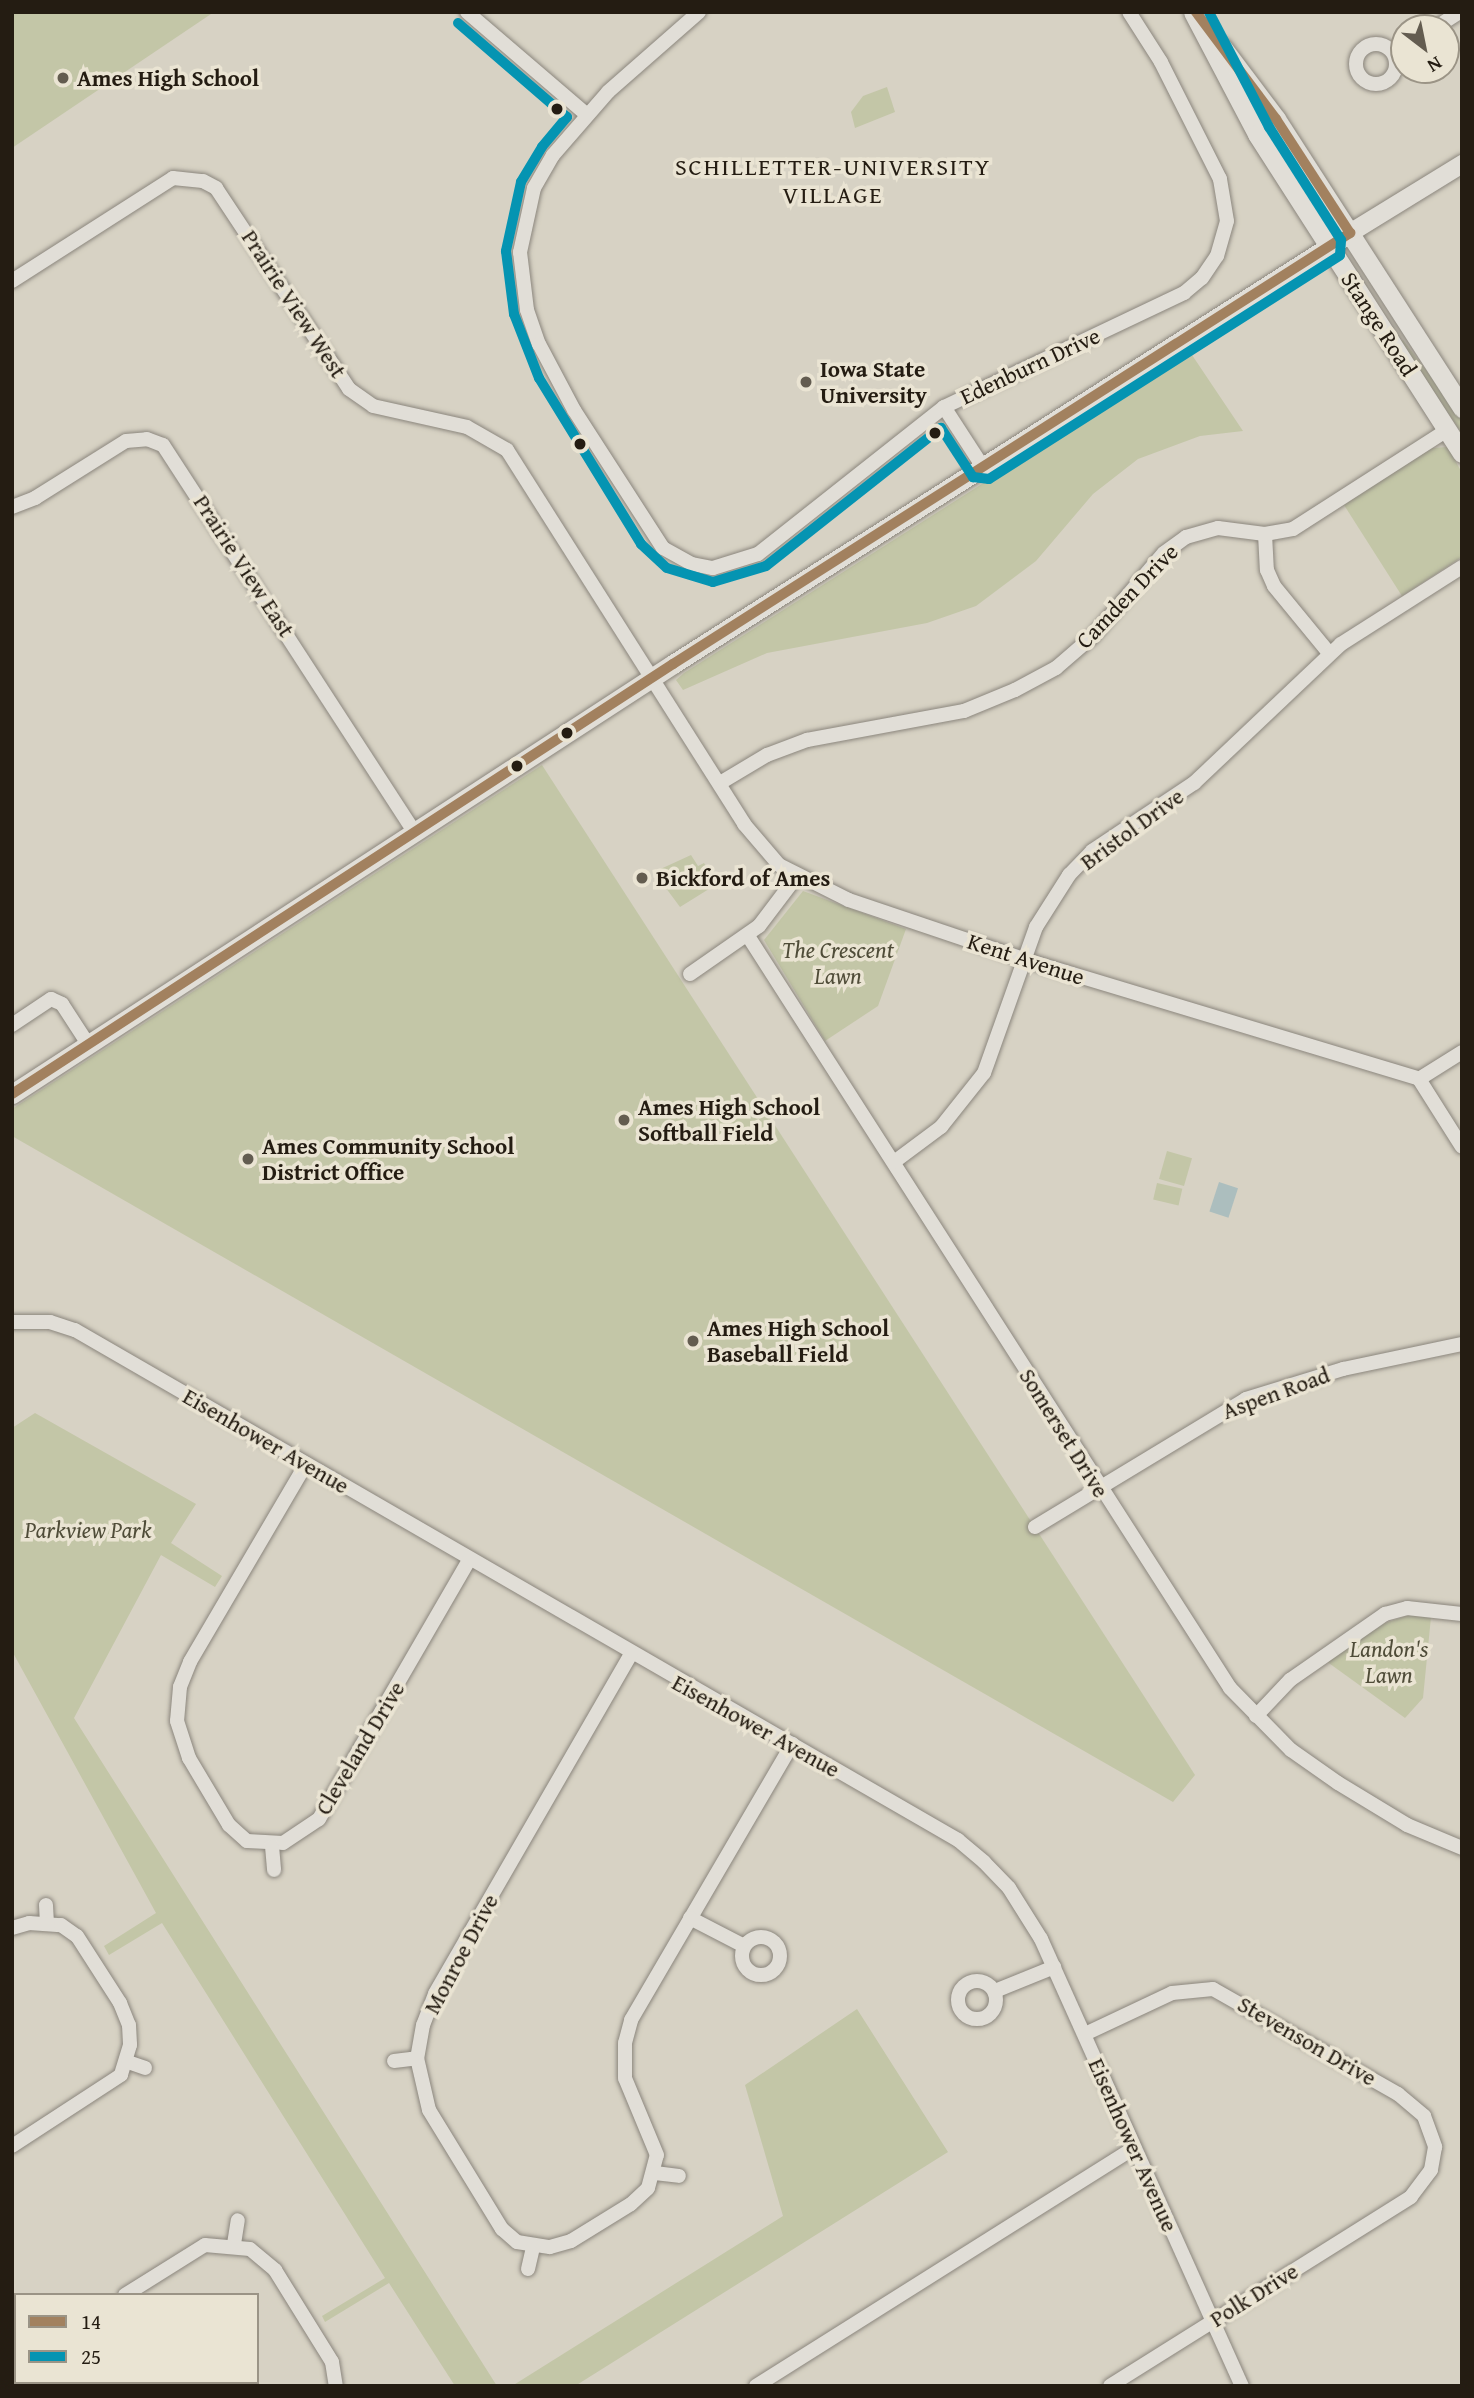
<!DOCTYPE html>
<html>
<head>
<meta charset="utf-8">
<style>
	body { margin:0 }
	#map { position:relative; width:1474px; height:2398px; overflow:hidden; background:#d7d2c4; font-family:"Gentium Book Plus",serif }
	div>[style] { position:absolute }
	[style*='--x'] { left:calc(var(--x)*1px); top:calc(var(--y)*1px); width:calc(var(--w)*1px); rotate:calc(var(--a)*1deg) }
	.green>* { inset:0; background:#c3c6a7; transform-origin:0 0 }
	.water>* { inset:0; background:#acbebe; transform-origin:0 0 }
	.roads { filter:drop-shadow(0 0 2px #8b867d) drop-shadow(0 0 2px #8b867d) }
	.minor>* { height:14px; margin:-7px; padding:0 7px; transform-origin:7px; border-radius:7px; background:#e1ded7 }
	.minor>.ring { margin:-7px; padding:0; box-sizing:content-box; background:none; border:14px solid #e1ded7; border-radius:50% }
	.tertiary>* { height:18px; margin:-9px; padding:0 9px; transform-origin:9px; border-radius:9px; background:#e1ded7 }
	.secondary>* { height:19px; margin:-9.5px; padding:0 9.5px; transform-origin:9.5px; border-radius:9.5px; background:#e1ded7 }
	.bus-1>* { height:10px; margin:-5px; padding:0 5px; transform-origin:5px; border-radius:5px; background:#a2815f }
	.bus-2>* { height:10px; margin:-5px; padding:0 5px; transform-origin:5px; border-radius:5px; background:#0594b2 }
	.dots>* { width:19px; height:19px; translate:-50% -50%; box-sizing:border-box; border:4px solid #eae4d3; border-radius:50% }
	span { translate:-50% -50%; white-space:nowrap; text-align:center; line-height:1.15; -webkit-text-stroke:7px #eae4d3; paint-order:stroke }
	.poi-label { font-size:23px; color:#241c12; font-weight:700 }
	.left { translate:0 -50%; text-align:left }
	.street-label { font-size:23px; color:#241c12 }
	.park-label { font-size:23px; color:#4f4c38; font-style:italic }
	.neighbourhood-label { font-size:24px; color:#241c12; letter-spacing:2px }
	.frame { position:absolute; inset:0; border:14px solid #241c12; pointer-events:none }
	.legend { position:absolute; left:14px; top:2293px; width:245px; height:91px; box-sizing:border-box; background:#eae4d3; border:2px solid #9b9486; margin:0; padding:9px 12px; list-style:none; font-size:21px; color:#241c12 }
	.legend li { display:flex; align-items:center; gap:14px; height:35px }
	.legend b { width:35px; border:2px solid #9b9486 }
	.north { position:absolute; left:1390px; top:14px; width:70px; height:70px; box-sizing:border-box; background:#eae4d3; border:2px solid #9b9486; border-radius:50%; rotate:148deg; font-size:19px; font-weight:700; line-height:28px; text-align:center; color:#241c12 }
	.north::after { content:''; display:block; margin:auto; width:24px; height:32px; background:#635c50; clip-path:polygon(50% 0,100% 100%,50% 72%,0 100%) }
</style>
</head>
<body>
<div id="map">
	<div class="green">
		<i style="clip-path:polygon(12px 12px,214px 12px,12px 148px)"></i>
		<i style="clip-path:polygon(887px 87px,895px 112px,855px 128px,851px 112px,863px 96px)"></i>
		<i style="clip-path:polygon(1403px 340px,1462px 417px,1462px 434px,1401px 342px)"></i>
		<i style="clip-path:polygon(1190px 352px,1243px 431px,1200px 436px,1138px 459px,1093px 494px,1036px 561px,976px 606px,927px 623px,767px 653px,683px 690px,676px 680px,684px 673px)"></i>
		<i style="clip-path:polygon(1448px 447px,1462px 473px,1462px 557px,1402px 596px,1344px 505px,1432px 448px)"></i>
		<i style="clip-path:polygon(542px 765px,1195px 1775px,1173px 1802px,12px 1136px,12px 1109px)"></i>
		<i style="clip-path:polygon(691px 855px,698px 866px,704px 863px,717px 884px,680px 907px,654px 872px)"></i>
		<i style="clip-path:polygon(803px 891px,906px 929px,878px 1006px,825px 1041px,764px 940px)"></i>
		<i style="left:1167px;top:1151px;width:26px;height:29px;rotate:16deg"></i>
		<i style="left:1157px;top:1183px;width:26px;height:17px;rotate:13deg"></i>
		<i style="clip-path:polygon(35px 1413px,196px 1504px,171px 1543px,222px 1576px,215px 1587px,161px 1555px,74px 1718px,497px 2386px,455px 2386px,389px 2283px,325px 2322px,322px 2316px,385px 2278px,162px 1923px,109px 1955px,104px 1946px,156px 1913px,12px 1651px,12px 1428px)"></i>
		<i style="clip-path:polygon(1409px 1615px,1431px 1617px,1423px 1698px,1405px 1718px,1326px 1661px,1385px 1623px)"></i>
		<i style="clip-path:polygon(857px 2009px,948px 2152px,575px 2386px,512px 2386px,783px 2216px,745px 2085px)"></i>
	</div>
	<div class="water">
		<i style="left:1219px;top:1182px;width:20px;height:31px;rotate:18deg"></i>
	</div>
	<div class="roads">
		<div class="minor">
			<i style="--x:467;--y:12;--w:158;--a:40.6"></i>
			<i style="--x:699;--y:12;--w:121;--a:138.7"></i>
			<i style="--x:608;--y:92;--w:84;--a:131.1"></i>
			<i style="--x:553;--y:155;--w:38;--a:120"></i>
			<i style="--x:534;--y:188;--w:66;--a:102.3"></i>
			<i style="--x:520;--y:252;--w:58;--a:83.1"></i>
			<i style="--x:527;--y:310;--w:36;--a:71"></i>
			<i style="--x:539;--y:344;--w:75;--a:62.1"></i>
			<i style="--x:574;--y:410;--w:164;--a:57.2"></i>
			<i style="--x:663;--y:548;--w:33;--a:29"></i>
			<i style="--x:692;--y:564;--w:21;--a:11"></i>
			<i style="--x:713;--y:568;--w:47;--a:-17.3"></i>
			<i style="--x:758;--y:554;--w:237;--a:-38.3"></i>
			<i style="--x:944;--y:407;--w:266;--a:-25.4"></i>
			<i style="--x:1184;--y:293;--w:23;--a:-40"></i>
			<i style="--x:1202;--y:278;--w:27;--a:-56"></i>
			<i style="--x:1217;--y:256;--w:36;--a:-74"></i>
			<i style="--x:1227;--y:221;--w:43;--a:-99.5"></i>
			<i style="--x:1220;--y:179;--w:131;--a:-116.8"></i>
			<i style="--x:1161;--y:62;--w:59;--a:-122.6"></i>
			<i style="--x:1435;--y:28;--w:30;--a:-33"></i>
			<i class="ring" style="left:1356px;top:44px;width:26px;height:26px"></i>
			<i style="--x:12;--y:281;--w:191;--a:-32.6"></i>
			<i style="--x:173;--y:178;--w:30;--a:6"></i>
			<i style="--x:203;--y:181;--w:15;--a:28"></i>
			<i style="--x:216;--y:188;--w:241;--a:56.5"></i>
			<i style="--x:349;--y:389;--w:29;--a:35"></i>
			<i style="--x:373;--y:406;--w:96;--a:12.6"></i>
			<i style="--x:467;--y:427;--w:46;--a:29.9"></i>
			<i style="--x:507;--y:450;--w:443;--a:57.6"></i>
			<i style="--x:744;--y:824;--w:54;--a:49.5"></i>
			<i style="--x:779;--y:865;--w:78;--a:26.6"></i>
			<i style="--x:849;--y:900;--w:187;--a:18.7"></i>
			<i style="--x:1026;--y:960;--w:411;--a:16.8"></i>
			<i style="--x:1419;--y:1079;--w:80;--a:57.7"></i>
			<i style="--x:944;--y:407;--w:72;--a:57"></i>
			<i style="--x:12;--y:507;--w:25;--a:-21"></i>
			<i style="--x:35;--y:498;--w:107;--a:-32.1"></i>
			<i style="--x:126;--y:441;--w:21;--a:-5"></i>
			<i style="--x:147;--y:439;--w:17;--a:21"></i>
			<i style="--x:163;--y:445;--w:463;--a:57"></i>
			<i style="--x:1265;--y:534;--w:36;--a:87"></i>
			<i style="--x:1267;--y:570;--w:17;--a:66"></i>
			<i style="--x:1274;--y:586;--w:87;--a:50.6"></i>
			<i style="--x:720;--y:783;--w:55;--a:-30.8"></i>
			<i style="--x:767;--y:755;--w:43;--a:-20.6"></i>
			<i style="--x:807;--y:740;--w:160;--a:-10.5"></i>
			<i style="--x:964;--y:711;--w:55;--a:-22.4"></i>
			<i style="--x:1015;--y:690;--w:47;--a:-28.2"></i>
			<i style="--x:1056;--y:668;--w:49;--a:-40.9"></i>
			<i style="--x:1093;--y:636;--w:109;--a:-49.5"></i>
			<i style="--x:1164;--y:553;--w:27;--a:-36"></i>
			<i style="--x:1186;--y:537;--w:33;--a:-16"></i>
			<i style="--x:1218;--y:528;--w:47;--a:7.3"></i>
			<i style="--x:1265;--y:534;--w:28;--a:-10"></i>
			<i style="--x:1293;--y:529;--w:183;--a:-32.7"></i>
			<i style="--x:748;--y:936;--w:893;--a:57.34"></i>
			<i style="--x:1230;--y:1688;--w:87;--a:45.5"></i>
			<i style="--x:1291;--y:1750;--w:57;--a:35.1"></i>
			<i style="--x:1338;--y:1783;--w:81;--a:31.3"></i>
			<i style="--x:1407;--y:1825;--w:60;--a:22.7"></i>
			<i style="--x:690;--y:974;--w:84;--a:-34.8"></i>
			<i style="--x:759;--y:926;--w:63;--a:-52.8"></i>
			<i style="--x:12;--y:1025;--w:47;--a:-33.7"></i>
			<i style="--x:51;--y:999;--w:12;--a:24"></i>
			<i style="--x:62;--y:1004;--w:48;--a:57"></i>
			<i style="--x:1419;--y:1079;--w:51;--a:-32.1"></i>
			<i style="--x:894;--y:1162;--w:59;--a:-36.7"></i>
			<i style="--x:941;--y:1127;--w:69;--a:-51.5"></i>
			<i style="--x:984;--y:1073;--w:155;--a:-70.4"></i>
			<i style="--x:1036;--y:927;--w:62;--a:-57.6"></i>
			<i style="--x:1069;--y:875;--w:33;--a:-46"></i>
			<i style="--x:1092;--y:851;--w:123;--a:-33.7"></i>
			<i style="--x:1194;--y:783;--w:202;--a:-43.4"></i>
			<i style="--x:1341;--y:644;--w:143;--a:-32.5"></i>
			<i style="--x:12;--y:1322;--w:38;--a:0"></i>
			<i style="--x:50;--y:1322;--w:26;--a:18"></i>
			<i style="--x:75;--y:1330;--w:1020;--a:30.01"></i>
			<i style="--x:958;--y:1840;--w:34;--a:40"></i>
			<i style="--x:984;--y:1862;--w:36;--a:46"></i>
			<i style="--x:1009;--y:1888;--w:60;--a:57.9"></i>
			<i style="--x:1041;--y:1939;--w:490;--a:65.8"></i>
			<i style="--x:306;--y:1464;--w:229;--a:120.4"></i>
			<i style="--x:190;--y:1662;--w:27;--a:112"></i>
			<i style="--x:180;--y:1687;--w:34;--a:95"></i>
			<i style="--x:177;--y:1721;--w:39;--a:72"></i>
			<i style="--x:189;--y:1758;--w:78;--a:59.2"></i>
			<i style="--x:229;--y:1825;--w:24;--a:42"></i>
			<i style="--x:247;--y:1841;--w:36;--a:3"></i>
			<i style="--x:283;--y:1843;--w:43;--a:-33.7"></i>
			<i style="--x:319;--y:1819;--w:299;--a:-59.9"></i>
			<i style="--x:1035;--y:1527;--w:247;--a:-31.2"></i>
			<i style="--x:1246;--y:1399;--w:102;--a:-17.2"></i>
			<i style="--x:1343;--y:1369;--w:122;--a:-11.9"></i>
			<i style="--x:631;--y:1654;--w:392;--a:120"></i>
			<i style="--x:435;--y:1994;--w:33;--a:111"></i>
			<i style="--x:423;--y:2025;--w:34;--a:100"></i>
			<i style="--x:417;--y:2058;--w:53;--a:77"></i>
			<i style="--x:429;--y:2110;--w:140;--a:58.5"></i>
			<i style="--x:502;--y:2229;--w:20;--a:41"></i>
			<i style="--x:517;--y:2242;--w:33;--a:9"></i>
			<i style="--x:550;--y:2247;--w:22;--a:-16"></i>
			<i style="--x:571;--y:2241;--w:70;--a:-31.7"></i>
			<i style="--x:631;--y:2204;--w:23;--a:-43"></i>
			<i style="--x:648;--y:2188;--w:34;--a:-75"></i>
			<i style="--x:657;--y:2155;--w:83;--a:-112.6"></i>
			<i style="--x:625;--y:2078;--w:35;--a:-90"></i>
			<i style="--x:625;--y:2043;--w:24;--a:-75"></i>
			<i style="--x:631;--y:2020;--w:320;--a:-59.7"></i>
			<i style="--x:1256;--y:1716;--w:50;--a:-46.6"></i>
			<i style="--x:1290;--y:1680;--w:116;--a:-34.8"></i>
			<i style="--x:1385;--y:1614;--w:23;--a:-15"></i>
			<i style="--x:1407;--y:1608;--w:55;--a:6.2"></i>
			<i style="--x:272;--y:1846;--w:24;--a:85"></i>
			<i style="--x:46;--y:1905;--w:19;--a:87"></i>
			<i style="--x:690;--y:1918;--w:61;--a:27.4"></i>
			<i style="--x:12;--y:1928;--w:18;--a:-16"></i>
			<i style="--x:29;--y:1923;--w:32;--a:4"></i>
			<i style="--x:61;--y:1925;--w:19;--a:35"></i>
			<i style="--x:77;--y:1936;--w:80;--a:57.3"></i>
			<i style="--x:120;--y:2003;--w:24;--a:68"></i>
			<i style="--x:129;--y:2025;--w:20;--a:87"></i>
			<i style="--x:130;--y:2045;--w:31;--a:107"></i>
			<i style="--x:121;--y:2075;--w:130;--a:146.9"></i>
			<i class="ring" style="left:742px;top:1937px;width:24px;height:24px"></i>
			<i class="ring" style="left:958px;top:1981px;width:24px;height:24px"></i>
			<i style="--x:995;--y:1991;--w:64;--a:-22.1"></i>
			<i style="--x:1085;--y:2034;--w:96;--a:-25.2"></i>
			<i style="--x:1172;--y:1993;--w:41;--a:-5.6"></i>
			<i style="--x:1213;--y:1989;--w:213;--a:29.6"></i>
			<i style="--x:1398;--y:2094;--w:34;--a:40"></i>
			<i style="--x:1424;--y:2116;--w:33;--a:70"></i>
			<i style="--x:1435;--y:2147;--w:23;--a:100"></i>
			<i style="--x:1431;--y:2170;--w:34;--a:127"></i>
			<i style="--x:1411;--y:2197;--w:355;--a:147.9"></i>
			<i style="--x:394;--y:2061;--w:23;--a:-7"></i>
			<i style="--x:128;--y:2062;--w:18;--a:19"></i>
			<i style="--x:655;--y:2173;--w:24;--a:7"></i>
			<i style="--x:234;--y:2244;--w:24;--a:-81"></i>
			<i style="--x:528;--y:2269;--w:23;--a:-77"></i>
			<i style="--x:125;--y:2295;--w:94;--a:-32"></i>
			<i style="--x:205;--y:2245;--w:45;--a:5.1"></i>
			<i style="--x:250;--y:2249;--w:33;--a:40"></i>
			<i style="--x:275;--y:2270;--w:108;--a:58.2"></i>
			<i style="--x:332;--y:2362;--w:24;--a:81"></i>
			<i style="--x:65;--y:2382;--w:4;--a:76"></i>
			<i style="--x:756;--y:2386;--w:445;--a:-32.2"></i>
		</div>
		<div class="tertiary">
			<i style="--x:1350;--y:233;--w:132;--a:-31.6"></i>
		</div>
		<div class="secondary">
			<i style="--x:1193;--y:12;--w:138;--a:62.3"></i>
			<i style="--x:1257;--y:134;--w:379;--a:57.3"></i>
			<i style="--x:1222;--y:47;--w:90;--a:53.1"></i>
			<i style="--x:1276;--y:119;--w:344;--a:57.2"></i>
			<i style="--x:12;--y:1094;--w:789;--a:-33.05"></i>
			<i style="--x:673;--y:664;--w:803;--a:-32.48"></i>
		</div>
	</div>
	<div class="bus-1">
		<i style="--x:12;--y:1094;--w:789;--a:-33.05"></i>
		<i style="--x:673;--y:664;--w:803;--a:-32.48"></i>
		<i style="--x:1350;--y:233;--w:136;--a:-123"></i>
		<i style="--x:1276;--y:119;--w:134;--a:-126.8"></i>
	</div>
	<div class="bus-2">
		<i style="--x:458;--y:23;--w:144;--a:40.8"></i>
		<i style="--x:567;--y:117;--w:39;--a:130"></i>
		<i style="--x:542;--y:147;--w:41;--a:121"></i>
		<i style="--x:521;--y:182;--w:71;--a:102.3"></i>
		<i style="--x:506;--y:251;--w:64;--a:82.8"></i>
		<i style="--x:514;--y:314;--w:69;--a:68.7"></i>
		<i style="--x:539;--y:378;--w:195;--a:58.4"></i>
		<i style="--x:641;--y:544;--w:35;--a:43"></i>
		<i style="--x:667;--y:568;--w:48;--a:16.9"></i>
		<i style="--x:713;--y:582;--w:55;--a:-16.8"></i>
		<i style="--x:766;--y:566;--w:223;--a:-38.3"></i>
		<i style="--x:941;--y:428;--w:59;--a:56.9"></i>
		<i style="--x:973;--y:477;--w:16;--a:7"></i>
		<i style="--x:989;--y:479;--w:416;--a:-32.5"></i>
		<i style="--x:1340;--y:255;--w:15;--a:-86"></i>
		<i style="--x:1341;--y:240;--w:134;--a:-122.5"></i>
		<i style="--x:1269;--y:127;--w:130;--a:-117.6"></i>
	</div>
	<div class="dots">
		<i style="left:63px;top:78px;background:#635c50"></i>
		<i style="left:557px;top:109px;background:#241c12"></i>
		<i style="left:806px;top:382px;background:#635c50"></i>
		<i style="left:935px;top:433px;background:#241c12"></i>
		<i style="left:580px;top:444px;background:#241c12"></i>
		<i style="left:567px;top:733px;background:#241c12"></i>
		<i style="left:517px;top:766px;background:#241c12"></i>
		<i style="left:642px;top:878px;background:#635c50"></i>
		<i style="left:624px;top:1120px;background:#635c50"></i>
		<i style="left:248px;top:1159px;background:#635c50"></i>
		<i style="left:693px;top:1341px;background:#635c50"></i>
	</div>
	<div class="poi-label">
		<span class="left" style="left:77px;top:78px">Ames High School</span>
		<span class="left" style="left:820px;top:382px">Iowa State<br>University</span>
		<span class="left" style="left:656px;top:878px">Bickford of Ames</span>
		<span class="left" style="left:638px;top:1120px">Ames High School<br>Softball Field</span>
		<span class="left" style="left:262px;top:1159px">Ames Community School<br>District Office</span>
		<span class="left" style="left:707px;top:1341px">Ames High School<br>Baseball Field</span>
	</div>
	<div class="street-label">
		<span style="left:294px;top:304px;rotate:57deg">Prairie View West</span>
		<span style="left:1379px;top:324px;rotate:57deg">Stange Road</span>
		<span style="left:1030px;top:366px;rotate:-25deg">Edenburn Drive</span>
		<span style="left:244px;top:566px;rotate:57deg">Prairie View East</span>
		<span style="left:1127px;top:596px;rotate:-46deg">Camden Drive</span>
		<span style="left:1132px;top:829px;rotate:-36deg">Bristol Drive</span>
		<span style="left:1026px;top:959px;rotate:18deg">Kent Avenue</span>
		<span style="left:1276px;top:1393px;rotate:-20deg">Aspen Road</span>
		<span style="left:1064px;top:1433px;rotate:58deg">Somerset Drive</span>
		<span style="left:266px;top:1441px;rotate:30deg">Eisenhower Avenue</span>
		<span style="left:756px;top:1726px;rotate:29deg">Eisenhower Avenue</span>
		<span style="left:360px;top:1748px;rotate:-59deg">Cleveland Drive</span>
		<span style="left:461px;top:1954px;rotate:-62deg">Monroe Drive</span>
		<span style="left:1307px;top:2041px;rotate:30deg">Stevenson Drive</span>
		<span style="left:1133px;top:2145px;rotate:66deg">Eisenhower Avenue</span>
		<span style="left:1254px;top:2295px;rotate:-32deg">Polk Drive</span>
	</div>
	<div class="park-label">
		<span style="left:838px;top:963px">The Crescent<br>Lawn</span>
		<span style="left:88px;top:1530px">Parkview Park</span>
		<span style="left:1389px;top:1662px">Landon's<br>Lawn</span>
	</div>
	<div class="neighbourhood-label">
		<span style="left:833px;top:181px">SCHILLETTER-UNIVERSITY<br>VILLAGE</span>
	</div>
	<div class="frame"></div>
	<ul class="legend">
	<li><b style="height:9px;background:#a2815f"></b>14</li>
	<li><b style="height:9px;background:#0594b2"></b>25</li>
	</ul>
	<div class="north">N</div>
</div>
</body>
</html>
